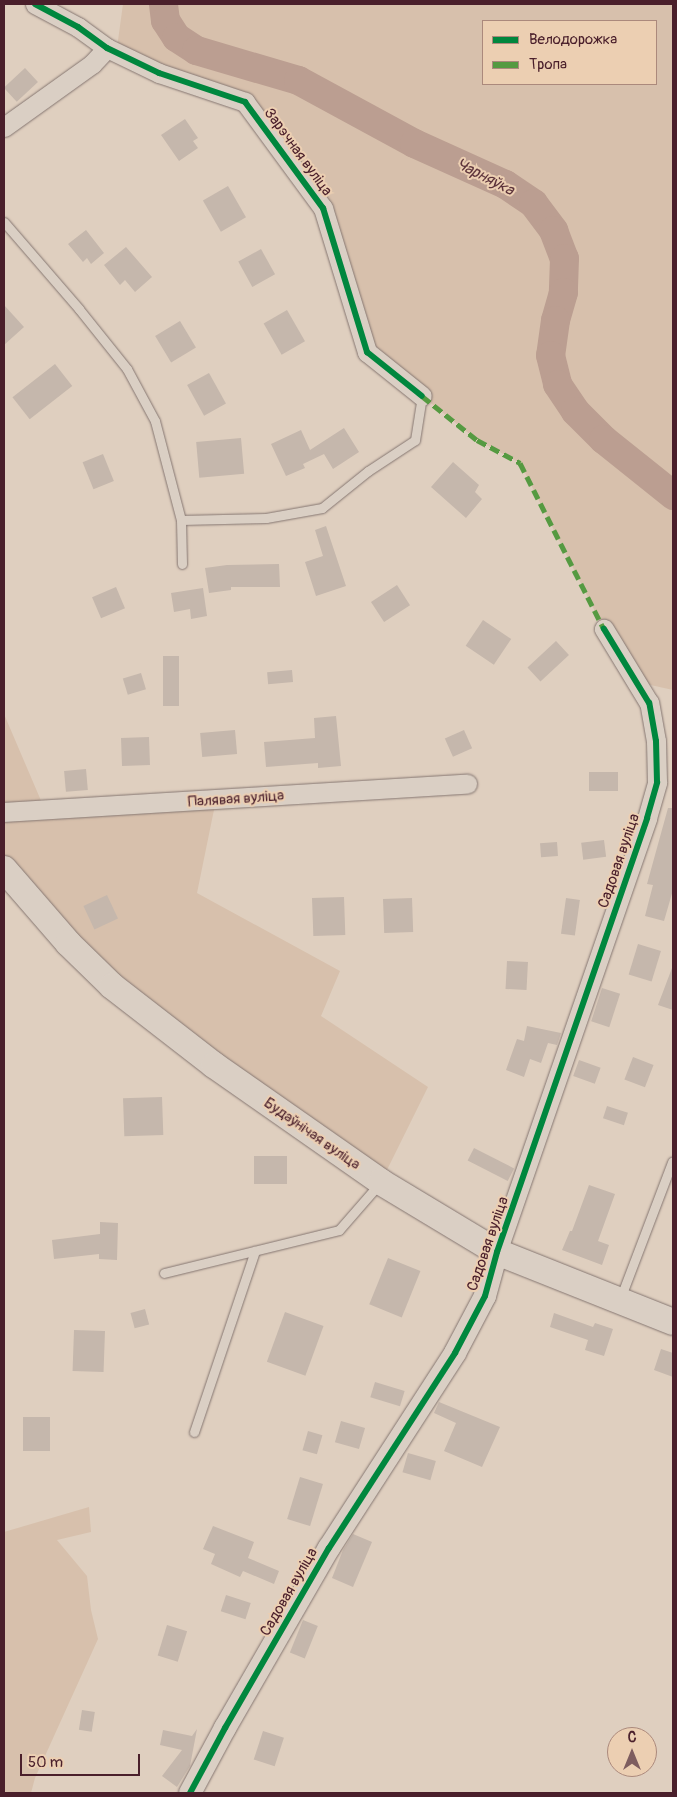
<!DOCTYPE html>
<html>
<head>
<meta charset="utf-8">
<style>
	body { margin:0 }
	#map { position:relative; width:677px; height:1797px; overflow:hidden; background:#dfcfbf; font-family:Pangolin,sans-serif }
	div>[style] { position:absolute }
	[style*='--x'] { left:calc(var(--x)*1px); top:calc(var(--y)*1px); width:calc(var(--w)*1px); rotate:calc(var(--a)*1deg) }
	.green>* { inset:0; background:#d7c0ac }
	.river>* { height:29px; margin:-14.5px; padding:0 14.5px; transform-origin:14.5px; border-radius:14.5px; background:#bb9e91 }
	.building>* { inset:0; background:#c5b7ac; transform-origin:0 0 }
	.roads { filter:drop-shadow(0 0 1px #857671) drop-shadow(0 0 1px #857671) }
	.service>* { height:9px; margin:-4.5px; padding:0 4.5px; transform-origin:4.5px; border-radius:4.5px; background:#dacfc4 }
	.minor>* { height:19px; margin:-9.5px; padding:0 9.5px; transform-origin:9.5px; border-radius:9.5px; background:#dacfc4 }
	.tertiary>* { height:22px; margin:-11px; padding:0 11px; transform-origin:11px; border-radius:11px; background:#dacfc4 }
	.secondary>* { height:26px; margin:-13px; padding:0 13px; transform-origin:13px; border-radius:13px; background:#dacfc4 }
	.quiet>* { height:5px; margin-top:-2.5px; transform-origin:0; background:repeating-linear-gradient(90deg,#559a41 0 10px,transparent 0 15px) }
	.cycleway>* { height:6px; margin:-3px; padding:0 3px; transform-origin:3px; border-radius:3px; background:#00873e }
	span { translate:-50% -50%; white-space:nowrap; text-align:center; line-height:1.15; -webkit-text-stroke:4px #eccfb2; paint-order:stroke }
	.street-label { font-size:15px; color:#4a1f2b }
	.water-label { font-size:16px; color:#5d343b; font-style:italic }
	.frame { position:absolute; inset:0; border:5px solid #4a1f2b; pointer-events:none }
	.legend { position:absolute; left:482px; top:20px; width:175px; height:65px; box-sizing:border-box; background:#eccfb2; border:1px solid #ab897c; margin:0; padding:6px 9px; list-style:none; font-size:15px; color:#4a1f2b }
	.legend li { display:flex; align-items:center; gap:10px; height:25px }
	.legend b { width:25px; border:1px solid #ab897c }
	.north { position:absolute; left:607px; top:1727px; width:50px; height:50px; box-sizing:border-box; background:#eccfb2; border:1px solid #ab897c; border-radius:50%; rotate:0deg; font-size:14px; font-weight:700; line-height:20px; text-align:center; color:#4a1f2b }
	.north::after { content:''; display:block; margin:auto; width:18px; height:22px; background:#7e5d5f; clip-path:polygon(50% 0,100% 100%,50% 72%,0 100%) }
	.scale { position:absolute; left:20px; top:1754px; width:120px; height:22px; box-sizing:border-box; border:2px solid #4a1f2b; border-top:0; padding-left:6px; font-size:15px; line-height:18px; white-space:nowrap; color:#4a1f2b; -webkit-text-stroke:4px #eccfb2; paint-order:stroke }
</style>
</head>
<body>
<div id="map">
	<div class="green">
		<i style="clip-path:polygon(evenodd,123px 4px,673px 4px,673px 690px,637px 682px,604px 629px,520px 463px,477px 440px,367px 352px,323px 208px,245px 102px,116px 55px,123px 4px,483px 21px,656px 21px,656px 84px,483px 84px,483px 21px)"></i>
		<i style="clip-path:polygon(4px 714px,45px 810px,216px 800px,197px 893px,340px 971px,321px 1016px,428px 1087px,381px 1182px,214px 1065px,4px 869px)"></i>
		<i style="clip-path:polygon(89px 1507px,91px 1532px,57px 1540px,87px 1576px,91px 1610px,98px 1639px,35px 1778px,31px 1793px,4px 1793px,4px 1532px)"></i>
	</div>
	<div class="river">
		<i style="--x:163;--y:4;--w:16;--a:83"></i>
		<i style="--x:165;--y:20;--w:20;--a:57"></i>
		<i style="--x:176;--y:37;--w:24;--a:33"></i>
		<i style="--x:196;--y:50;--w:106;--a:16.4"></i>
		<i style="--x:298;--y:80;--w:132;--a:28.5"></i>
		<i style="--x:414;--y:143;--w:100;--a:24.3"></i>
		<i style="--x:505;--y:184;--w:34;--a:34"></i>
		<i style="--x:533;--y:203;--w:34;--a:53"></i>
		<i style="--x:553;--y:230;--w:30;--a:69"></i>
		<i style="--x:564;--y:258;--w:34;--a:92"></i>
		<i style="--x:563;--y:292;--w:29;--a:106"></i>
		<i style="--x:555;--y:320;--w:35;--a:98"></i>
		<i style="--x:550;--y:355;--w:30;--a:76"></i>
		<i style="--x:557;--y:384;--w:32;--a:56"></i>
		<i style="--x:575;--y:411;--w:40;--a:45"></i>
		<i style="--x:603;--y:439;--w:90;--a:38.7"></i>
	</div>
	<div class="building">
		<i style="left:25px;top:68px;width:19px;height:29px;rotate:47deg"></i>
		<i style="clip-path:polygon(185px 119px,198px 138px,193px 141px,198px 148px,179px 161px,161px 135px)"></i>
		<i style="left:228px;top:186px;width:36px;height:29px;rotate:60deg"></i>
		<i style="clip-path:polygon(86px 230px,104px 253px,91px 264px,87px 258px,83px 262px,68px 244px)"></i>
		<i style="clip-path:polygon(126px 247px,152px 277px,135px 292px,125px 280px,120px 285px,104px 265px)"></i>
		<i style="left:261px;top:249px;width:29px;height:26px;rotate:61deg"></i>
		<i style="clip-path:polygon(4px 305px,24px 327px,4px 345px)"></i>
		<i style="left:287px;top:310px;width:36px;height:27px;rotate:60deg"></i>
		<i style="left:180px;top:321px;width:31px;height:29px;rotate:59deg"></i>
		<i style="left:55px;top:364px;width:28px;height:54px;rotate:52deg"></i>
		<i style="left:209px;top:373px;width:35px;height:25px;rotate:61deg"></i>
		<i style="clip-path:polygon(344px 428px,359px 452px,333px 469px,324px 454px,303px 464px,305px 468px,286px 476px,271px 444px,301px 430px,310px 450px)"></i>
		<i style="left:241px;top:438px;width:36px;height:45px;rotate:85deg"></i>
		<i style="left:103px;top:454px;width:29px;height:22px;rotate:68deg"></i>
		<i style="clip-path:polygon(453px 462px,479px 485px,475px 492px,482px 499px,466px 518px,431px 487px)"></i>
		<i style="clip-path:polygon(326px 526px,346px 586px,316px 596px,305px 562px,323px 556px,315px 530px)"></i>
		<i style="clip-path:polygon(279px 564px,280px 587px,231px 587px,231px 590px,209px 593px,205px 568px,227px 565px)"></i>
		<i style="left:397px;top:585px;width:24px;height:31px;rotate:57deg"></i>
		<i style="left:116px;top:587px;width:23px;height:26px;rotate:67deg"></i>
		<i style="clip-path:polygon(203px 588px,207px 616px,191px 619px,190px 609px,174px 612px,171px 593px)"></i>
		<i style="left:483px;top:620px;width:34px;height:31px;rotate:34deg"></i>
		<i style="left:556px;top:641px;width:19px;height:39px;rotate:47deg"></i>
		<i style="left:163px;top:656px;width:16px;height:50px"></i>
		<i style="left:292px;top:670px;width:12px;height:25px;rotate:85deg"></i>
		<i style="left:141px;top:673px;width:17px;height:19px;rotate:73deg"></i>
		<i style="clip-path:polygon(336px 716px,341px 766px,318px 768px,318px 763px,266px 767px,264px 742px,315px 738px,314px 718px)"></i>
		<i style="left:235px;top:730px;width:24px;height:35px;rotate:85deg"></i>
		<i style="left:464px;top:730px;width:20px;height:21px;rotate:66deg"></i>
		<i style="left:149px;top:737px;width:28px;height:28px;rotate:88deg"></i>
		<i style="left:86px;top:769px;width:21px;height:22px;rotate:85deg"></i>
		<i style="left:618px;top:772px;width:19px;height:29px;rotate:90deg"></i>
		<i style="clip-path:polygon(668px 808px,673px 808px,673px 890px,664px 921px,645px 916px,653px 885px,647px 884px)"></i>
		<i style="left:604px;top:840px;width:17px;height:23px;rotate:83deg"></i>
		<i style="left:557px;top:842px;width:14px;height:17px;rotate:86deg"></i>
		<i style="left:107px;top:895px;width:26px;height:26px;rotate:65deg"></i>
		<i style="left:344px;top:897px;width:38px;height:32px;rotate:88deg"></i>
		<i style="left:412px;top:898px;width:34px;height:29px;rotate:88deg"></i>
		<i style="left:566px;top:898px;width:14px;height:36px;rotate:8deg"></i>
		<i style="left:638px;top:944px;width:24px;height:32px;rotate:17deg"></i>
		<i style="left:507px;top:961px;width:21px;height:28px;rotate:3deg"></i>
		<i style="clip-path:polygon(672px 968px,673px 968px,673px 1010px,658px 1005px)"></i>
		<i style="left:602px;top:988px;width:19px;height:35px;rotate:18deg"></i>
		<i style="clip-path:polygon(527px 1026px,561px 1033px,557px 1045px,548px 1043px,541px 1063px,530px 1059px,524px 1077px,506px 1070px,517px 1039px,524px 1041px)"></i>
		<i style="left:633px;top:1057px;width:22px;height:24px;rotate:21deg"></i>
		<i style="left:579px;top:1060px;width:23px;height:17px;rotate:20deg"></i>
		<i style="left:162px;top:1097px;width:38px;height:39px;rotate:88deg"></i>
		<i style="left:607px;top:1106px;width:22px;height:13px;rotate:18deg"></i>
		<i style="left:474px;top:1148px;width:45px;height:14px;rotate:27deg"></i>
		<i style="left:254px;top:1156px;width:33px;height:28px"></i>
		<i style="clip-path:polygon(589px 1185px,615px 1194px,598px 1241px,609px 1245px,602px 1265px,562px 1250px,570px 1231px,572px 1231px)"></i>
		<i style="clip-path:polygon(100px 1222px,118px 1223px,117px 1260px,99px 1259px,99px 1254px,54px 1259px,52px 1240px,100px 1234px)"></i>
		<i style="left:388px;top:1258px;width:35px;height:50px;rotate:22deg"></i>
		<i style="left:145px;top:1309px;width:16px;height:15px;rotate:75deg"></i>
		<i style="left:285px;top:1312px;width:41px;height:53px;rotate:20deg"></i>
		<i style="clip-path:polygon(554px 1313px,593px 1327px,595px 1323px,613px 1329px,604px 1356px,585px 1350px,588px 1340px,550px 1327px)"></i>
		<i style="left:74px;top:1330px;width:31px;height:41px;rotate:2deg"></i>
		<i style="clip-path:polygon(661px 1349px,673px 1353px,673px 1377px,654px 1370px)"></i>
		<i style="left:375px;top:1382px;width:31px;height:16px;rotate:17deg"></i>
		<i style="clip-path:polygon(439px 1402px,500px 1427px,482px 1467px,444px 1451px,456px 1423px,434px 1413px)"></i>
		<i style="left:23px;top:1417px;width:27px;height:34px"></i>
		<i style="left:341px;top:1421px;width:25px;height:22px;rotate:16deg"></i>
		<i style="left:308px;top:1431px;width:15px;height:20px;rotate:16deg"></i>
		<i style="left:408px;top:1453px;width:29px;height:20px;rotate:16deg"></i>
		<i style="left:300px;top:1477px;width:24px;height:44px;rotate:17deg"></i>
		<i style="clip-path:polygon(213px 1526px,254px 1542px,248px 1558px,279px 1571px,274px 1584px,243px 1571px,240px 1577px,211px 1564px,215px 1554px,203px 1549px)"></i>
		<i style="clip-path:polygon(353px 1534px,372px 1542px,353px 1587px,332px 1578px,343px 1550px)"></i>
		<i style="left:226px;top:1595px;width:26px;height:17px;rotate:18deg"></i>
		<i style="left:303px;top:1620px;width:16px;height:35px;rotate:22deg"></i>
		<i style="left:167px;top:1625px;width:21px;height:32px;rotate:17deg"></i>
		<i style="left:82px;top:1710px;width:13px;height:20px;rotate:9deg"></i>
		<i style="clip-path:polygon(197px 1729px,190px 1766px,177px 1787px,162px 1776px,182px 1750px,160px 1745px,163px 1730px,192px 1736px)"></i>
		<i style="left:263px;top:1731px;width:22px;height:30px;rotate:18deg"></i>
	</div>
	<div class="roads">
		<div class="service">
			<i style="--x:4;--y:222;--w:115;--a:49.2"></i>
			<i style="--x:79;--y:309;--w:77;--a:51.3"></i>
			<i style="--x:127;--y:369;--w:59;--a:61.7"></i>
			<i style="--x:155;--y:421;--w:102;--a:75.3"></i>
			<i style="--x:181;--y:520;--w:44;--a:88.7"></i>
			<i style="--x:181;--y:520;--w:85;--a:-1.3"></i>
			<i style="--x:266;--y:518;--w:57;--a:-10.1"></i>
			<i style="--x:322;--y:508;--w:59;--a:-38.8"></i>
			<i style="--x:368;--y:471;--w:56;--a:-33.4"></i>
			<i style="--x:415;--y:440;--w:45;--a:-81"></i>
			<i style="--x:164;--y:1273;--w:180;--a:-13.8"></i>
			<i style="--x:339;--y:1230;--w:61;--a:-49"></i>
			<i style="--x:620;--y:1299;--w:147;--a:-69.2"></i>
			<i style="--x:194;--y:1432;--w:191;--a:-71.4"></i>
		</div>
		<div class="minor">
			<i style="--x:35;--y:4;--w:49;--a:28.1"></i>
			<i style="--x:78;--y:27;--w:36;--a:36"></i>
			<i style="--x:107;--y:48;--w:58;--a:25.7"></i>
			<i style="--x:159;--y:73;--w:91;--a:18.6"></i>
			<i style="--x:245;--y:102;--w:132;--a:53.7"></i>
			<i style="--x:323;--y:208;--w:151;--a:73"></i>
			<i style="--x:367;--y:352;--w:70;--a:38.7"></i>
			<i style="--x:4;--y:127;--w:108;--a:-35.6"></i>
			<i style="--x:92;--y:64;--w:22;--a:-47"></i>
			<i style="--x:4;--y:812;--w:464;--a:-3.5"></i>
			<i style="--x:497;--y:1252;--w:459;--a:-70.9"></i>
			<i style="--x:647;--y:818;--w:37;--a:-74"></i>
			<i style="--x:657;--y:782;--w:41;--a:-91.4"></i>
			<i style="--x:656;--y:741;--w:39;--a:-100"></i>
			<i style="--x:649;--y:703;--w:87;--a:-121.3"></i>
		</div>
		<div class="tertiary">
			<i style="--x:190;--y:1793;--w:74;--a:-61.7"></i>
			<i style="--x:225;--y:1728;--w:208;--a:-60"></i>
			<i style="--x:329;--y:1548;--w:232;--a:-57.1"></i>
			<i style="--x:455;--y:1353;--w:64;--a:-62.2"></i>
			<i style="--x:485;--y:1296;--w:46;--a:-74.7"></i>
		</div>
		<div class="secondary">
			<i style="--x:4;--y:869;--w:98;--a:49.1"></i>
			<i style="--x:68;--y:943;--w:62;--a:44.3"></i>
			<i style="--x:112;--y:986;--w:129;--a:37.8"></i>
			<i style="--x:214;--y:1065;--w:204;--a:35"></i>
			<i style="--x:381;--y:1182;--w:135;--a:31.1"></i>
			<i style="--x:497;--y:1252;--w:189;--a:21.7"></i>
		</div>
	</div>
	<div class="quiet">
		<i style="--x:422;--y:396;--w:70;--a:38.7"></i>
		<i style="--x:477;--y:440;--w:49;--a:28.1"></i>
		<i style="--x:520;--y:463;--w:186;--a:63.2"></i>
	</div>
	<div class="cycleway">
		<i style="--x:35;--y:4;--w:49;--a:28.1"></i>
		<i style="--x:78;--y:27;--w:36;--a:36"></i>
		<i style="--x:107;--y:48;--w:58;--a:25.7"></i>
		<i style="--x:159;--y:73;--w:91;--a:18.6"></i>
		<i style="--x:245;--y:102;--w:132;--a:53.7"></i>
		<i style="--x:323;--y:208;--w:151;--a:73"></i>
		<i style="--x:367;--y:352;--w:70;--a:38.7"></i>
		<i style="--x:190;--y:1793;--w:74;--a:-61.7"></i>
		<i style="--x:225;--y:1728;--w:208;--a:-60"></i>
		<i style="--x:329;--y:1548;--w:232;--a:-57.1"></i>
		<i style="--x:455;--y:1353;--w:64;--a:-62.2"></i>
		<i style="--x:485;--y:1296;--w:46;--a:-74.7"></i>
		<i style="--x:497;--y:1252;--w:459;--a:-70.9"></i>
		<i style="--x:647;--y:818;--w:37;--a:-74"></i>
		<i style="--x:657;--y:782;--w:41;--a:-91.4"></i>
		<i style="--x:656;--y:741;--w:39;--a:-100"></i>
		<i style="--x:649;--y:703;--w:87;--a:-121.3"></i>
	</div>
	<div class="street-label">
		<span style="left:298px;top:152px;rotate:54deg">Зарэчная вуліца</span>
		<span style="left:236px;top:799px;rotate:-4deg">Палявая вуліца</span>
		<span style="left:619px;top:861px;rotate:-71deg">Садовая вуліца</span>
		<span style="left:312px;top:1134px;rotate:35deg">Будаўнічая вуліца</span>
		<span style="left:488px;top:1244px;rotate:-71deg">Садовая вуліца</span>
		<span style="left:289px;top:1592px;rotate:-60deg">Садовая вуліца</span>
	</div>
	<div class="water-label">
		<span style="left:485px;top:177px;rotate:27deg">Чарняўка</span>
	</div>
	<div class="frame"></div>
	<ul class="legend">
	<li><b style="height:6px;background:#00873e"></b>Велодорожка</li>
	<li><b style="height:6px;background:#559a41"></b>Тропа</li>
	</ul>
	<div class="north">С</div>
	<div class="scale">50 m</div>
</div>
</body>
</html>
